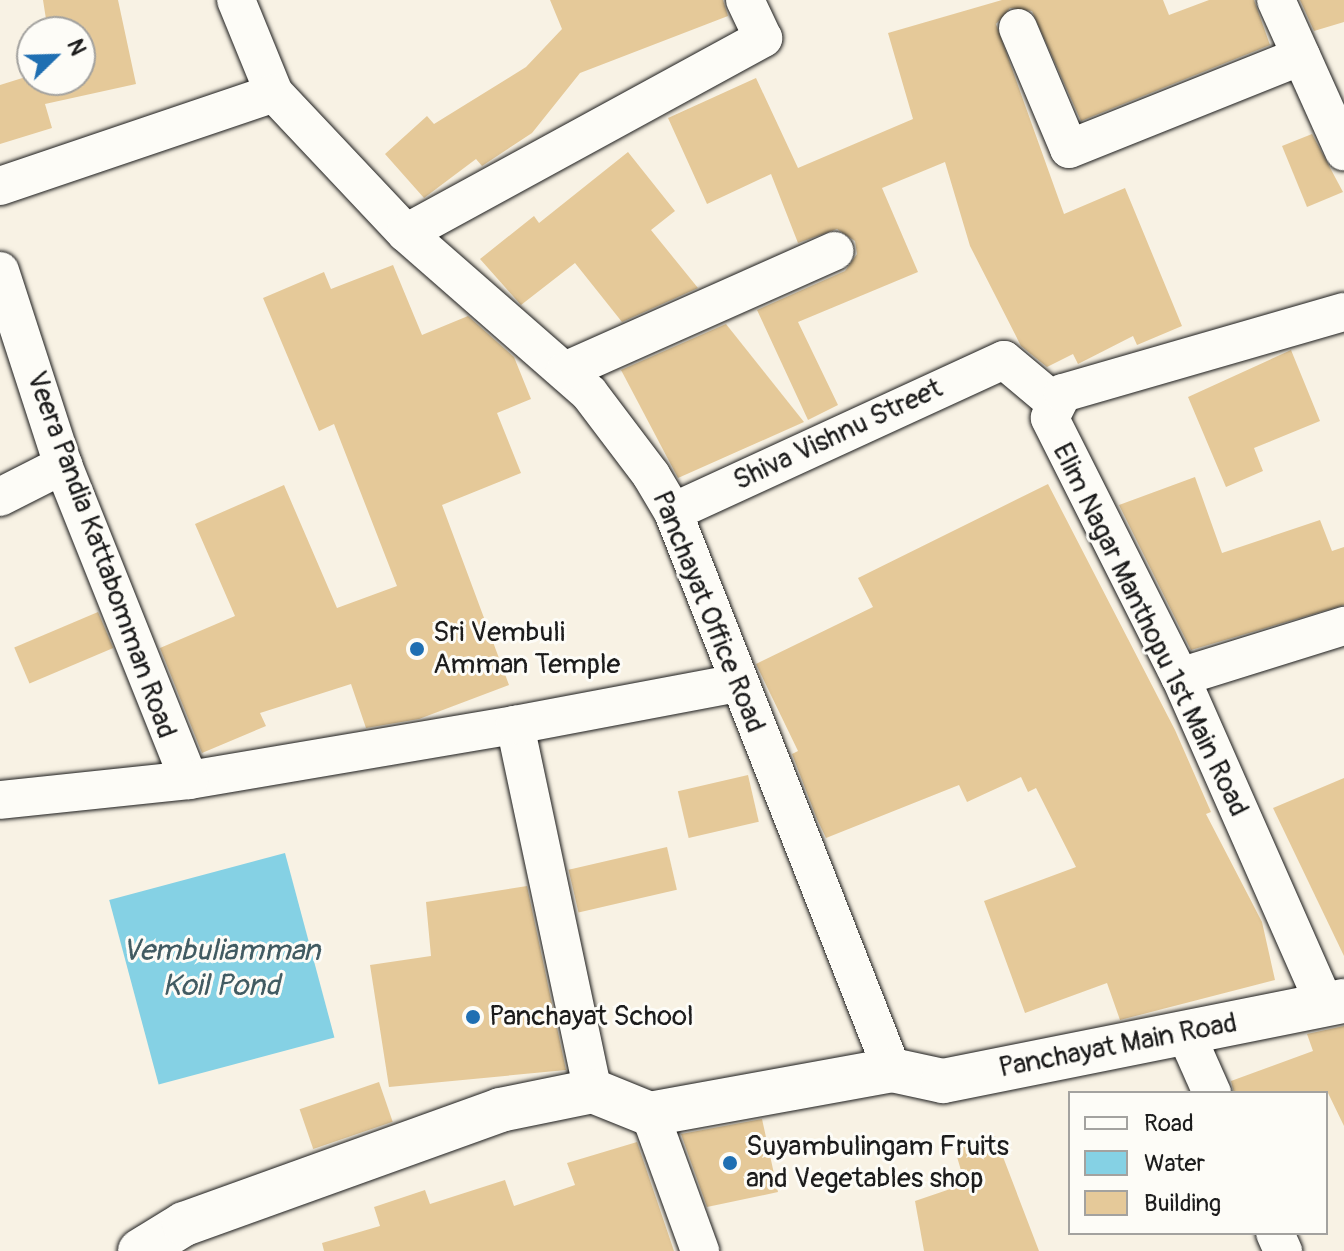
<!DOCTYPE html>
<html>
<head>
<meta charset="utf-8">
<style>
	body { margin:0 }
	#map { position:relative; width:1344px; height:1251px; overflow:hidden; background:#f8f2e4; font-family:Pangolin,sans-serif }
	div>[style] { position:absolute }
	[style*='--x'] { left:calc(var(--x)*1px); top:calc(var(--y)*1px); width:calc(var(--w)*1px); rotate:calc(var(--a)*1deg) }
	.water>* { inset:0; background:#85d1e4; transform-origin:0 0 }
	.building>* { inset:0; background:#e5c999; transform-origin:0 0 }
	.roads { filter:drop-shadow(0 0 2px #1c1c1c) drop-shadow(0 0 2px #1c1c1c) }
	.street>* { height:38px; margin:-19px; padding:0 19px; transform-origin:19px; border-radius:19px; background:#fdfcf7 }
	.secondary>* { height:44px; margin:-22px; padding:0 22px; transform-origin:22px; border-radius:22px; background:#fdfcf7 }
	.dots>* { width:22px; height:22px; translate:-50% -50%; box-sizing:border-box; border:4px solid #fdfcf7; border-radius:50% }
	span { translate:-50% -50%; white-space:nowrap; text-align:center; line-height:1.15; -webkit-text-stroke:6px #fdfcf7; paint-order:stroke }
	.street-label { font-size:28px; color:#1c1c1c }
	.poi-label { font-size:28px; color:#1c1c1c }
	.left { translate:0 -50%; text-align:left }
	.water-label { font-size:30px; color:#415b62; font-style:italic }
	.legend { position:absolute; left:1068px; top:1091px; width:260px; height:144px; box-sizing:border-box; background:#fdfcf7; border:2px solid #a3a29f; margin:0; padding:10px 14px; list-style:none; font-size:24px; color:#1c1c1c }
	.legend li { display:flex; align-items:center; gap:16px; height:40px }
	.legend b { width:40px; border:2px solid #a3a29f }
	.north { position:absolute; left:16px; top:16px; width:80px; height:80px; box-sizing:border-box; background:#fdfcf7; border:2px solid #a3a29f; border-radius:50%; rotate:67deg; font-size:22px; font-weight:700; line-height:32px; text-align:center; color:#1c1c1c }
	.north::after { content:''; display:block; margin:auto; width:28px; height:36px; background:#1f6fb2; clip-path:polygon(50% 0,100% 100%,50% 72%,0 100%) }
</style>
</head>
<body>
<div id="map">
	<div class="water">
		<i style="left:285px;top:853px;width:191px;height:182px;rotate:75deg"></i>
	</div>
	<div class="building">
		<i style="clip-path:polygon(43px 0,118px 0,136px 84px,45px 104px,52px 128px,0 144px,0 85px,32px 75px,80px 80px,80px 32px,48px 32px)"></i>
		<i style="clip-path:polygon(550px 0,723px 0,728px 16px,580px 73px,532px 133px,482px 166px,476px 159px,424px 198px,385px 154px,427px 116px,434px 124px,526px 67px,562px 29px)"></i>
		<i style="clip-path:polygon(1002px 0,1163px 0,1169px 15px,1209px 0,1254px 0,1270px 45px,1081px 121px,1032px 11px,1010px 8px,996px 24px,1064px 214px,1125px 188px,1182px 326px,1137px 345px,1133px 336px,1078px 364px,1073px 354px,1047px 367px,1021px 346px,970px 246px,945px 162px,882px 188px,918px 272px,798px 322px,838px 405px,808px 420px,757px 310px,845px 271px,857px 254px,855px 241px,837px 229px,798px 243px,771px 174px,707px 204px,668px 118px,756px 78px,798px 168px,913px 119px,888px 33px)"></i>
		<i style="clip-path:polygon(1300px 0,1344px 0,1344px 22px,1314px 31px)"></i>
		<i style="clip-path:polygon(1312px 134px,1343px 192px,1307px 207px,1282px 146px)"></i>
		<i style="clip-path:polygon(628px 152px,675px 211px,651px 230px,698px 288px,622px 322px,575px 263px,521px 305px,480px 259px,534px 216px,539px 223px)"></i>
		<i style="clip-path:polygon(393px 265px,422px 335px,468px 316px,514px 357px,531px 399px,497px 413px,521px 473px,442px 505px,509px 685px,419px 719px,366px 728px,351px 684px,260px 713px,266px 726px,202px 753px,160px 648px,235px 616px,195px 524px,284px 485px,337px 608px,397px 586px,334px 424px,319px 431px,263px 298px,324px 272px,331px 289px)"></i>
		<i style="clip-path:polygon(726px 324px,804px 422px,678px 478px,621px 370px)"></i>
		<i style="clip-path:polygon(1291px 350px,1320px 421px,1254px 448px,1263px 471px,1226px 487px,1188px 397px)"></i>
		<i style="clip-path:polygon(1195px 477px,1222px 553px,1320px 520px,1332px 551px,1344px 547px,1344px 605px,1191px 650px,1119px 505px)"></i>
		<i style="clip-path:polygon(1048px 484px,1175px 730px,1211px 812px,1206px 814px,1262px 922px,1275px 980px,1120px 1020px,1107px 983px,1025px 1013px,984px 901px,1076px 867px,1036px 788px,1028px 792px,1021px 777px,967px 802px,959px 785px,826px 838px,817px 819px,792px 754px,798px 751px,756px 664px,873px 607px,858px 578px)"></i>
		<i style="left:98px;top:612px;width:39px;height:91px;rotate:67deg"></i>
		<i style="left:748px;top:775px;width:48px;height:72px;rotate:77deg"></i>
		<i style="clip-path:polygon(1344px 778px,1344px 956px,1273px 808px)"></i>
		<i style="left:667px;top:847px;width:44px;height:101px;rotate:77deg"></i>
		<i style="clip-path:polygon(527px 886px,566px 1070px,389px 1087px,370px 965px,431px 956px,426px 902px)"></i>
		<i style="clip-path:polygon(1344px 1026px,1344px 1126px,1328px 1093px,1234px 1093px,1231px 1081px,1313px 1051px,1307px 1034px)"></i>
		<i style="left:379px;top:1082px;width:42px;height:84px;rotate:71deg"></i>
		<i style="clip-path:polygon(762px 1119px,778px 1192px,707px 1207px,681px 1134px)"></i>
		<i style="clip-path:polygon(995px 1136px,1039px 1251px,924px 1251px,915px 1201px,965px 1184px,955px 1150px)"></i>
		<i style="clip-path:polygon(637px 1142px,674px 1251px,324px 1251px,322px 1243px,380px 1226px,374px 1207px,425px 1190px,430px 1204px,505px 1180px,514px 1206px,575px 1185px,567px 1163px)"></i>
	</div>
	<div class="roads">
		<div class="street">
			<i style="--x:236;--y:0;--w:100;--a:67.8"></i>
			<i style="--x:274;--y:93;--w:192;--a:46.7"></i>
			<i style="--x:406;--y:233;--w:243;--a:41.2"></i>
			<i style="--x:589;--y:393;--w:103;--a:52.9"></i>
			<i style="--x:651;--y:475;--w:43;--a:59.3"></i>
			<i style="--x:673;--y:512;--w:599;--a:68.57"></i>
			<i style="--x:1276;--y:0;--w:166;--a:65.8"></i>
			<i style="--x:1018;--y:28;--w:131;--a:67.1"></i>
			<i style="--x:1069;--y:149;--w:250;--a:-21.8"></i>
			<i style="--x:0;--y:186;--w:289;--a:-18.7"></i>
			<i style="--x:406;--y:233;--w:407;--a:-28.6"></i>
			<i style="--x:763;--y:38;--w:42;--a:-115.3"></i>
			<i style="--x:0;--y:271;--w:204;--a:72"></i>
			<i style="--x:63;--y:465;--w:339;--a:68.2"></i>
			<i style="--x:189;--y:780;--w:331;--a:-9.6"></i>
			<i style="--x:515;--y:725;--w:374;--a:78"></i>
			<i style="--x:565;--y:371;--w:295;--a:-24"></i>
			<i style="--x:0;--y:497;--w:71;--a:-26.9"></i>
			<i style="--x:673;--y:512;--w:364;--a:-24.7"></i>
			<i style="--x:1004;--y:360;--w:64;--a:39.9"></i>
			<i style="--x:1180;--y:677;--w:172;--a:-17.3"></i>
			<i style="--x:515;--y:725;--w:227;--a:-10.7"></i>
			<i style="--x:0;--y:800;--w:190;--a:-6"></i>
			<i style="--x:1325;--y:1005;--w:359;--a:-113.8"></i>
			<i style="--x:1180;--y:677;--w:290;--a:-116.7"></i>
			<i style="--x:1050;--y:418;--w:28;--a:-63"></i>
			<i style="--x:1063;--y:393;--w:292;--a:-16.1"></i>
			<i style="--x:1185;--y:1032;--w:67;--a:66.1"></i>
			<i style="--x:650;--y:1114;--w:146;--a:69.9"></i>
			<i style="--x:1275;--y:1233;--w:20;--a:66"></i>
		</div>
		<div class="secondary">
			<i style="--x:140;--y:1251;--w:52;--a:-31.5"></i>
			<i style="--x:184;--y:1224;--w:336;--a:-19.8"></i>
			<i style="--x:500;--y:1110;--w:95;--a:-11.5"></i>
			<i style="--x:593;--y:1091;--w:61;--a:22"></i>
			<i style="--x:650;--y:1114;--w:246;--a:-10.3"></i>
			<i style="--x:892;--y:1070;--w:52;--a:12.2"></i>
			<i style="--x:943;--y:1081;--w:409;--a:-11.3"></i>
		</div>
	</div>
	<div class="dots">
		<i style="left:417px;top:649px;background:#1f6fb2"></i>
		<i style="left:473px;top:1017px;background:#1f6fb2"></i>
		<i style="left:730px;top:1163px;background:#1f6fb2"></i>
	</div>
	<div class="street-label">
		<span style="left:838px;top:435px;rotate:-25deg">Shiva Vishnu Street</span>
		<span style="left:101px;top:555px;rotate:70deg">Veera Pandia Kattabomman Road</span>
		<span style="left:708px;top:612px;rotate:68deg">Panchayat Office Road</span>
		<span style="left:1150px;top:630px;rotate:64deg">Elim Nagar Manthopu 1st Main Road</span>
		<span style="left:1118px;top:1046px;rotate:-11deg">Panchayat Main Road</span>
	</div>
	<div class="poi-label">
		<span class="left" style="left:433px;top:649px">Sri Vembuli<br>Amman Temple</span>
		<span class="left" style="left:489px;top:1017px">Panchayat School</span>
		<span class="left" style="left:746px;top:1163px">Suyambulingam Fruits<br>and Vegetables shop</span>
	</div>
	<div class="water-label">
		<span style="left:221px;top:968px">Vembuliamman<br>Koil Pond</span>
	</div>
	<ul class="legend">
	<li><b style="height:10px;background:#fdfcf7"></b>Road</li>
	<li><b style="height:22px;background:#85d1e4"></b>Water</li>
	<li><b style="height:22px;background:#e5c999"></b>Building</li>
	</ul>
	<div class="north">N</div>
</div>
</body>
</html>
